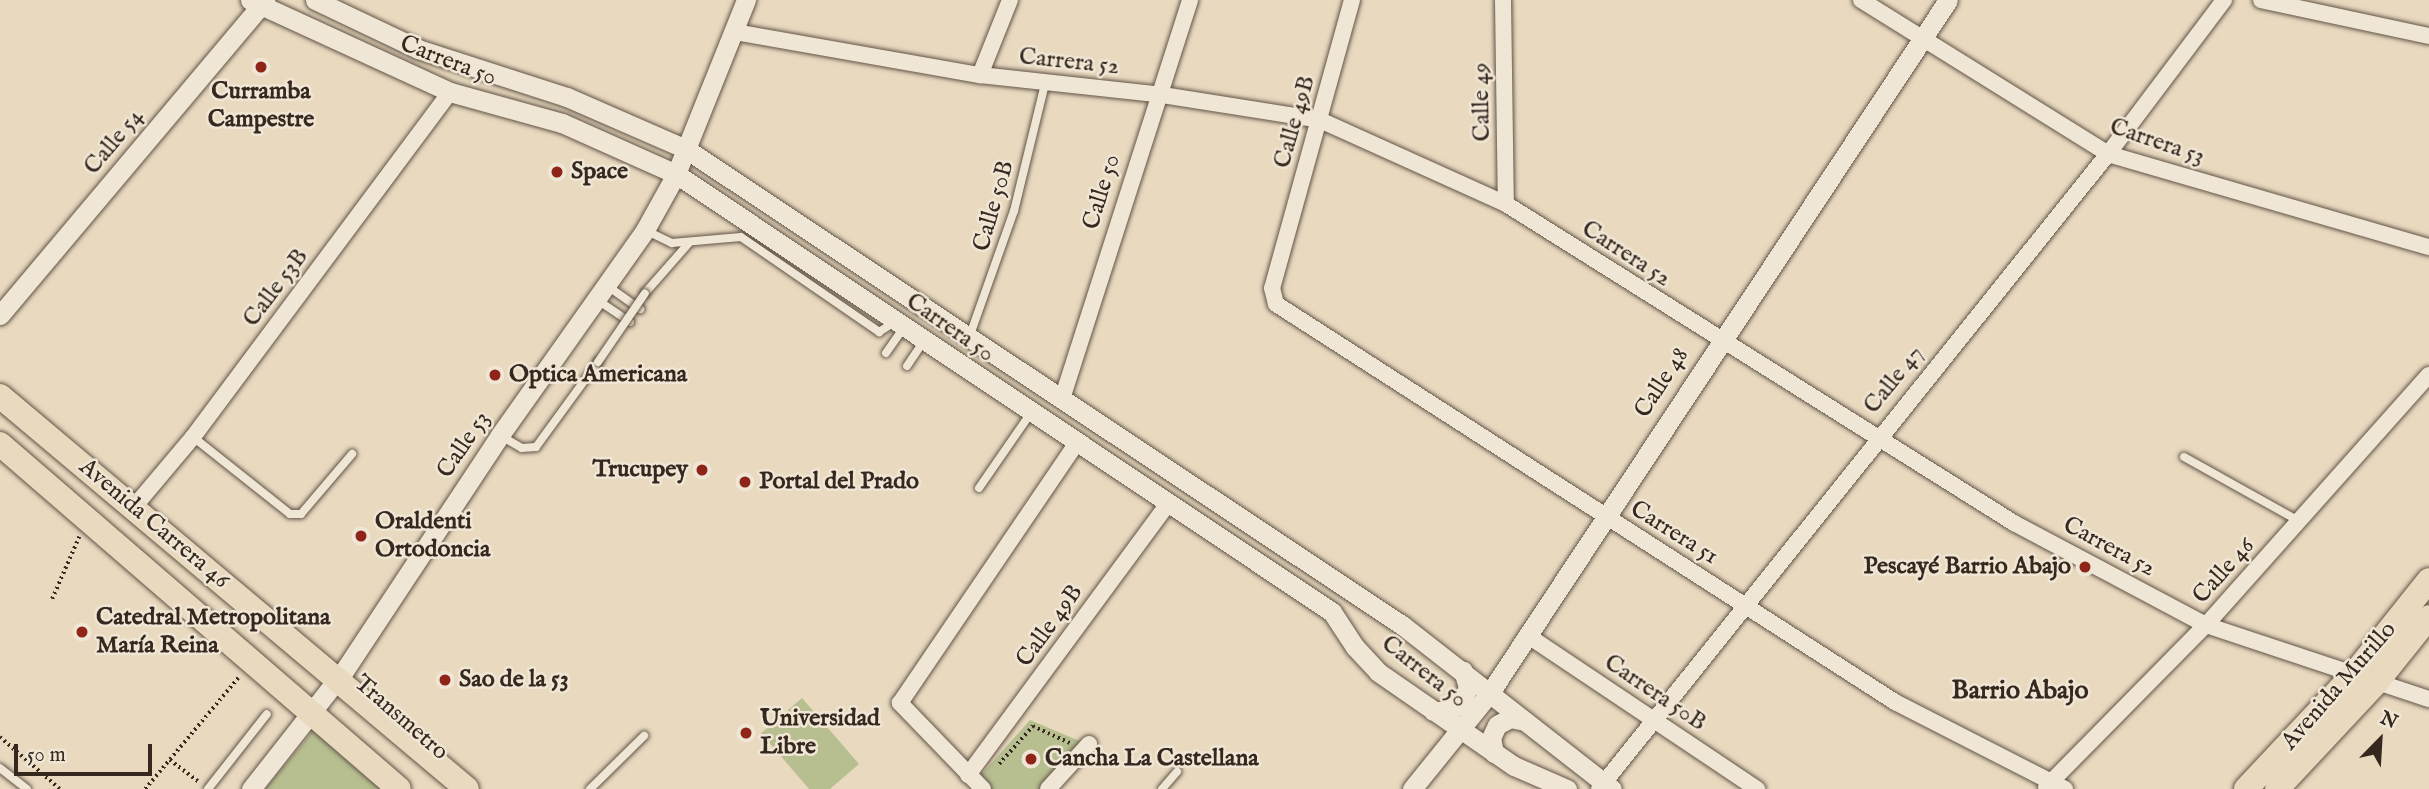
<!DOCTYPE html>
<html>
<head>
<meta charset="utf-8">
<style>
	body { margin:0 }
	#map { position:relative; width:2429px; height:789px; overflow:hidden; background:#e8d9bf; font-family:"IM FELL English",serif }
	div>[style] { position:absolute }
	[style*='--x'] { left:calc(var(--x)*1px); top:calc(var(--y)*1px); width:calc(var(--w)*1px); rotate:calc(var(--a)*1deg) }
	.green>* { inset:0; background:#b7bf91 }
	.path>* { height:3.5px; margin-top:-1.75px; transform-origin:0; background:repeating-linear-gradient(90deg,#36281f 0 2px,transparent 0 5.5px) }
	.roads { filter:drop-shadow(0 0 2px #625447) drop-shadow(0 0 2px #625447) }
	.service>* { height:8px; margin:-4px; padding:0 4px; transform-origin:4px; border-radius:4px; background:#f0e6d5 }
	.minor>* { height:16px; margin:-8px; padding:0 8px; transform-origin:8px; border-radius:8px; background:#f0e6d5 }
	.tertiary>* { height:19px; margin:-9.5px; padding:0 9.5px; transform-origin:9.5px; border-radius:9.5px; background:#f0e6d5 }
	.primary>* { height:24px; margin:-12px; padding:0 12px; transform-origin:12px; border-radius:12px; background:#e8d9bf }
	.bridges { filter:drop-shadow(0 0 2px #625447) drop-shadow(0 0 2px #625447) }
	.service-bridge>* { height:8px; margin:-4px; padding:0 4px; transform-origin:4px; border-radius:4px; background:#f0e6d5 }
	.dots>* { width:19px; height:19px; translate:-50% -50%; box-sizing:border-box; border:4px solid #f0e6d5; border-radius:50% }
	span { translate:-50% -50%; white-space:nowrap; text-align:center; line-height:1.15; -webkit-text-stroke:5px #f0e6d5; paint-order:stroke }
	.street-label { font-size:24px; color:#36281f }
	.poi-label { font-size:24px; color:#36281f; font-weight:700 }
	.left { translate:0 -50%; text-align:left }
	.right { translate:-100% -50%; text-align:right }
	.neighbourhood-label { font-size:26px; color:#36281f; font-weight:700 }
	.north { position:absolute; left:2345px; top:705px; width:70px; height:70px; -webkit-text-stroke:5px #f0e6d5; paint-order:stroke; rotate:24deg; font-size:19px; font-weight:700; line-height:28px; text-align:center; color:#36281f }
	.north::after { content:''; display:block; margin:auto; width:24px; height:32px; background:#36281f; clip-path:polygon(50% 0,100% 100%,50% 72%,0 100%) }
	.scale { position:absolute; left:14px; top:744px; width:138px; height:32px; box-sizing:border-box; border:4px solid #36281f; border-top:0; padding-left:9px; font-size:21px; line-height:24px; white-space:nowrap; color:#36281f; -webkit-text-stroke:5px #f0e6d5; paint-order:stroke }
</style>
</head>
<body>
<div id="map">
	<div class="green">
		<i style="clip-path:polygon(802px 698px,859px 764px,830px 789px,809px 789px,761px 733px)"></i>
		<i style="clip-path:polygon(1030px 720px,1082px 742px,1040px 789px,990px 789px,979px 777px)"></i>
		<i style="clip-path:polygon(316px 727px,392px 789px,265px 789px)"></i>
	</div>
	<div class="path">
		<i style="--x:52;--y:599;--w:68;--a:-66.5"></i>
		<i style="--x:1033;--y:726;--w:41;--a:24.7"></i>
		<i style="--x:0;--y:737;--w:79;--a:40.9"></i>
		<i style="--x:170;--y:760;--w:38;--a:37"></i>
		<i style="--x:999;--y:764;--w:51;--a:-48.2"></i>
		<i style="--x:145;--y:789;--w:145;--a:-50"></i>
	</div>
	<div class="roads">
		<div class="service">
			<i style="--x:645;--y:230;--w:30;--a:26"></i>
			<i style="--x:672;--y:243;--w:69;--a:-5"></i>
			<i style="--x:741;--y:237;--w:168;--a:34.5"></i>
			<i style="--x:879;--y:332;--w:20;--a:-33"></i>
			<i style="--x:606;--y:285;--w:42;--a:35.2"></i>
			<i style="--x:645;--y:293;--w:67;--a:-48.7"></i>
			<i style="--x:596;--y:299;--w:41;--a:34.1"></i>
			<i style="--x:970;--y:335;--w:132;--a:-70.5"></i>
			<i style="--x:1014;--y:211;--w:131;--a:-76.3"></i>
			<i style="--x:886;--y:353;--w:33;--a:-55"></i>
			<i style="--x:907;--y:366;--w:30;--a:-56"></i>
			<i style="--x:501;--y:436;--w:24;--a:30"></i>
			<i style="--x:522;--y:448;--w:14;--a:-4"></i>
			<i style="--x:536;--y:447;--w:105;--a:-53.9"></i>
			<i style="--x:193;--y:437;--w:124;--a:38.4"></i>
			<i style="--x:290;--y:514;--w:11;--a:0"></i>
			<i style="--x:301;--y:514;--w:79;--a:-49.6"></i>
			<i style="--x:2184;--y:457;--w:132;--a:29.1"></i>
			<i style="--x:979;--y:488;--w:90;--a:-55.4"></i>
			<i style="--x:0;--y:768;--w:34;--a:38"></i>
			<i style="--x:208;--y:789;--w:95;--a:-51.8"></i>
			<i style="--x:590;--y:789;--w:76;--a:-44.5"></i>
			<i style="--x:1162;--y:789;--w:23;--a:-49"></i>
		</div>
		<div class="minor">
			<i style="--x:1352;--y:0;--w:299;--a:105.5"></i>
			<i style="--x:1272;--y:288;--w:16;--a:76"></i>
			<i style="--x:1276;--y:304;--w:736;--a:32.74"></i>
			<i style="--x:1895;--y:702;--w:191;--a:27.1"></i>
			<i style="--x:1503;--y:0;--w:204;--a:89.2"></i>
			<i style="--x:1861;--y:0;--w:291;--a:31.9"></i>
			<i style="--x:2108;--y:154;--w:334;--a:16.2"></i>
			<i style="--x:2261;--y:0;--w:172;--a:12.1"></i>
			<i style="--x:735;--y:32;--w:249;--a:10"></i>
			<i style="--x:980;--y:75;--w:177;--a:6.2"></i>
			<i style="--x:1156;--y:94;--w:166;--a:9"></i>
			<i style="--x:1320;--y:120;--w:204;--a:24.3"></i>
			<i style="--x:1506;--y:204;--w:600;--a:32.13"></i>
			<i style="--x:2014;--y:523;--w:217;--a:28"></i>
			<i style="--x:2206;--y:625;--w:235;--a:18.4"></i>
			<i style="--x:980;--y:75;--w:81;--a:-68.2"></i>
			<i style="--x:1062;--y:399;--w:419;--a:-72.2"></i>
			<i style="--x:134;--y:507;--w:92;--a:-49.9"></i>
			<i style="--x:193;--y:437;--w:430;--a:-53.3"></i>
			<i style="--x:1527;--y:635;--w:277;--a:33.8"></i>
			<i style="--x:968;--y:775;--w:337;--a:-53.6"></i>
			<i style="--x:2046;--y:787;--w:228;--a:-45.4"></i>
			<i style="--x:2206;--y:625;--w:335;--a:-48.3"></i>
			<i style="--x:983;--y:789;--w:120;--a:-134"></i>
			<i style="--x:900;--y:703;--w:313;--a:-55.8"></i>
			<i style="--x:1048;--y:789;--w:61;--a:-47.7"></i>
			<i style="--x:1599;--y:789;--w:814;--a:-51.29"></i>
			<i style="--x:2108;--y:154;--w:193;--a:-53"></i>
		</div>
		<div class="tertiary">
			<i style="--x:250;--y:0;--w:220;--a:24.7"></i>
			<i style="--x:450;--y:92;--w:116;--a:15.5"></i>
			<i style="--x:562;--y:123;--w:125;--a:24.1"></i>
			<i style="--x:676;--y:174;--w:789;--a:33.73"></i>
			<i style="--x:1332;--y:612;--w:42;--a:56.7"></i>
			<i style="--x:1355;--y:647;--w:34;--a:47"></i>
			<i style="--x:1378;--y:672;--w:165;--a:34.7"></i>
			<i style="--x:1514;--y:766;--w:58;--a:23.5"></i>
			<i style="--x:315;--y:0;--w:114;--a:25.4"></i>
			<i style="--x:418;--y:49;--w:157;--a:17.9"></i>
			<i style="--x:567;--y:97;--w:130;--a:23.6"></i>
			<i style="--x:686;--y:149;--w:860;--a:33.62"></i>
			<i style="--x:1402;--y:625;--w:266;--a:38"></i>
			<i style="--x:0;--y:315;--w:412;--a:-49.9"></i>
			<i style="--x:1433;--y:711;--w:16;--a:0"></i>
			<i style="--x:1449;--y:711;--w:16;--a:-35"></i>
			<i style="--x:1462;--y:702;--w:16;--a:-68"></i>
			<i style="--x:1468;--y:687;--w:17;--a:-107"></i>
			<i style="--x:1494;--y:753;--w:15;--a:-101"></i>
			<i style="--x:1491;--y:738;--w:14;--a:-65"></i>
			<i style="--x:1497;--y:725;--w:15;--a:-28"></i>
			<i style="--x:1510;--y:718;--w:15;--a:11"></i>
			<i style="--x:251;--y:789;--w:150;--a:-51.8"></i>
			<i style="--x:344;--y:671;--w:283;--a:-56.5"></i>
			<i style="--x:500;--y:435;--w:251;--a:-54.7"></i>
			<i style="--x:645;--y:230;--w:64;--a:-61"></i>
			<i style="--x:676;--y:174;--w:188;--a:-68.1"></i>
			<i style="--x:1412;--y:789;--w:126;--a:-51.1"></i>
			<i style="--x:1491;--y:691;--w:828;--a:-56.52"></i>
		</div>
		<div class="primary">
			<i style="--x:0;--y:396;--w:610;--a:40.08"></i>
			<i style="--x:0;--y:444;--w:527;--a:40.85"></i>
			<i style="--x:2246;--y:789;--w:158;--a:-46.8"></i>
			<i style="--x:2354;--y:674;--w:120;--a:-51.4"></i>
			<i style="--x:2277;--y:789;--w:146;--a:-46.9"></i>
			<i style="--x:2377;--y:682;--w:83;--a:-51.3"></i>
		</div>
	</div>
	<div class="bridges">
		<div class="service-bridge">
			<i style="--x:598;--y:362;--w:83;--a:-55.7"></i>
		</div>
	</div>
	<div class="dots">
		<i style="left:261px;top:67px;background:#8f2418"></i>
		<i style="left:557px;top:172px;background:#8f2418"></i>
		<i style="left:495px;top:375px;background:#8f2418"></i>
		<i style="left:702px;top:470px;background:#8f2418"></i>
		<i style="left:745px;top:482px;background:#8f2418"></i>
		<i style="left:361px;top:536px;background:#8f2418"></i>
		<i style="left:2085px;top:567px;background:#8f2418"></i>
		<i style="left:82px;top:632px;background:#8f2418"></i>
		<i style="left:445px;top:680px;background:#8f2418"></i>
		<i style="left:746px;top:733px;background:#8f2418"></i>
		<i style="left:1031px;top:759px;background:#8f2418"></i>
	</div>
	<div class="street-label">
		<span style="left:448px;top:61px;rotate:21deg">Carrera 50</span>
		<span style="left:1069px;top:62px;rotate:6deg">Carrera 52</span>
		<span style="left:1482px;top:102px;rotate:-91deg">Calle 49</span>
		<span style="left:1295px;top:122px;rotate:-74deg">Calle 49B</span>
		<span style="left:114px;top:142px;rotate:-50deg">Calle 54</span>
		<span style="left:2157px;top:142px;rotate:19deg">Carrera 53</span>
		<span style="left:1102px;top:192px;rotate:-73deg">Calle 50</span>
		<span style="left:994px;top:206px;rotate:-74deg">Calle 50B</span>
		<span style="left:1626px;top:254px;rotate:33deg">Carrera 52</span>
		<span style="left:276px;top:288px;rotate:-53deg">Calle 53B</span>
		<span style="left:950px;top:328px;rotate:35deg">Carrera 50</span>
		<span style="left:1894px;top:380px;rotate:-51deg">Calle 47</span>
		<span style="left:1662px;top:383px;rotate:-57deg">Calle 48</span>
		<span style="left:464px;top:445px;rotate:-56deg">Calle 53</span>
		<span style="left:154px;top:524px;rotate:40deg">Avenida Carrera 46</span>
		<span style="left:1674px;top:533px;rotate:32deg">Carrera 51</span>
		<span style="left:2109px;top:547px;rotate:28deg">Carrera 52</span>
		<span style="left:2224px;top:571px;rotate:-48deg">Calle 46</span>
		<span style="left:1050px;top:626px;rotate:-54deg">Calle 49B</span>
		<span style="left:1424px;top:672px;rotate:38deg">Carrera 50</span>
		<span style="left:2339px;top:686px;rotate:-49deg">Avenida Murillo</span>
		<span style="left:1655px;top:693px;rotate:34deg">Carrera 50B</span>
		<span style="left:401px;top:718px;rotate:41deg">Transmetro</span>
	</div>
	<div class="poi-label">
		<span style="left:261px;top:106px">Curramba<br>Campestre</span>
		<span class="left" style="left:571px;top:172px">Space</span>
		<span class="left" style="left:509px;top:375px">Optica Americana</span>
		<span class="right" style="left:688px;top:470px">Trucupey</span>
		<span class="left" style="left:759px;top:482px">Portal del Prado</span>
		<span class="left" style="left:375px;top:536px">Oraldenti<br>Ortodoncia</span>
		<span class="right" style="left:2071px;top:567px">Pescayé Barrio Abajo</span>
		<span class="left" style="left:96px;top:632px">Catedral Metropolitana<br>María Reina</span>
		<span class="left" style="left:459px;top:680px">Sao de la 53</span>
		<span class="left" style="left:760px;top:733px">Universidad<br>Libre</span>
		<span class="left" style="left:1045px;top:759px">Cancha La Castellana</span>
	</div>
	<div class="neighbourhood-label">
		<span style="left:2020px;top:691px">Barrio Abajo</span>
	</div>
	<div class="north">N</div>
	<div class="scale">50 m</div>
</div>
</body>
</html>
